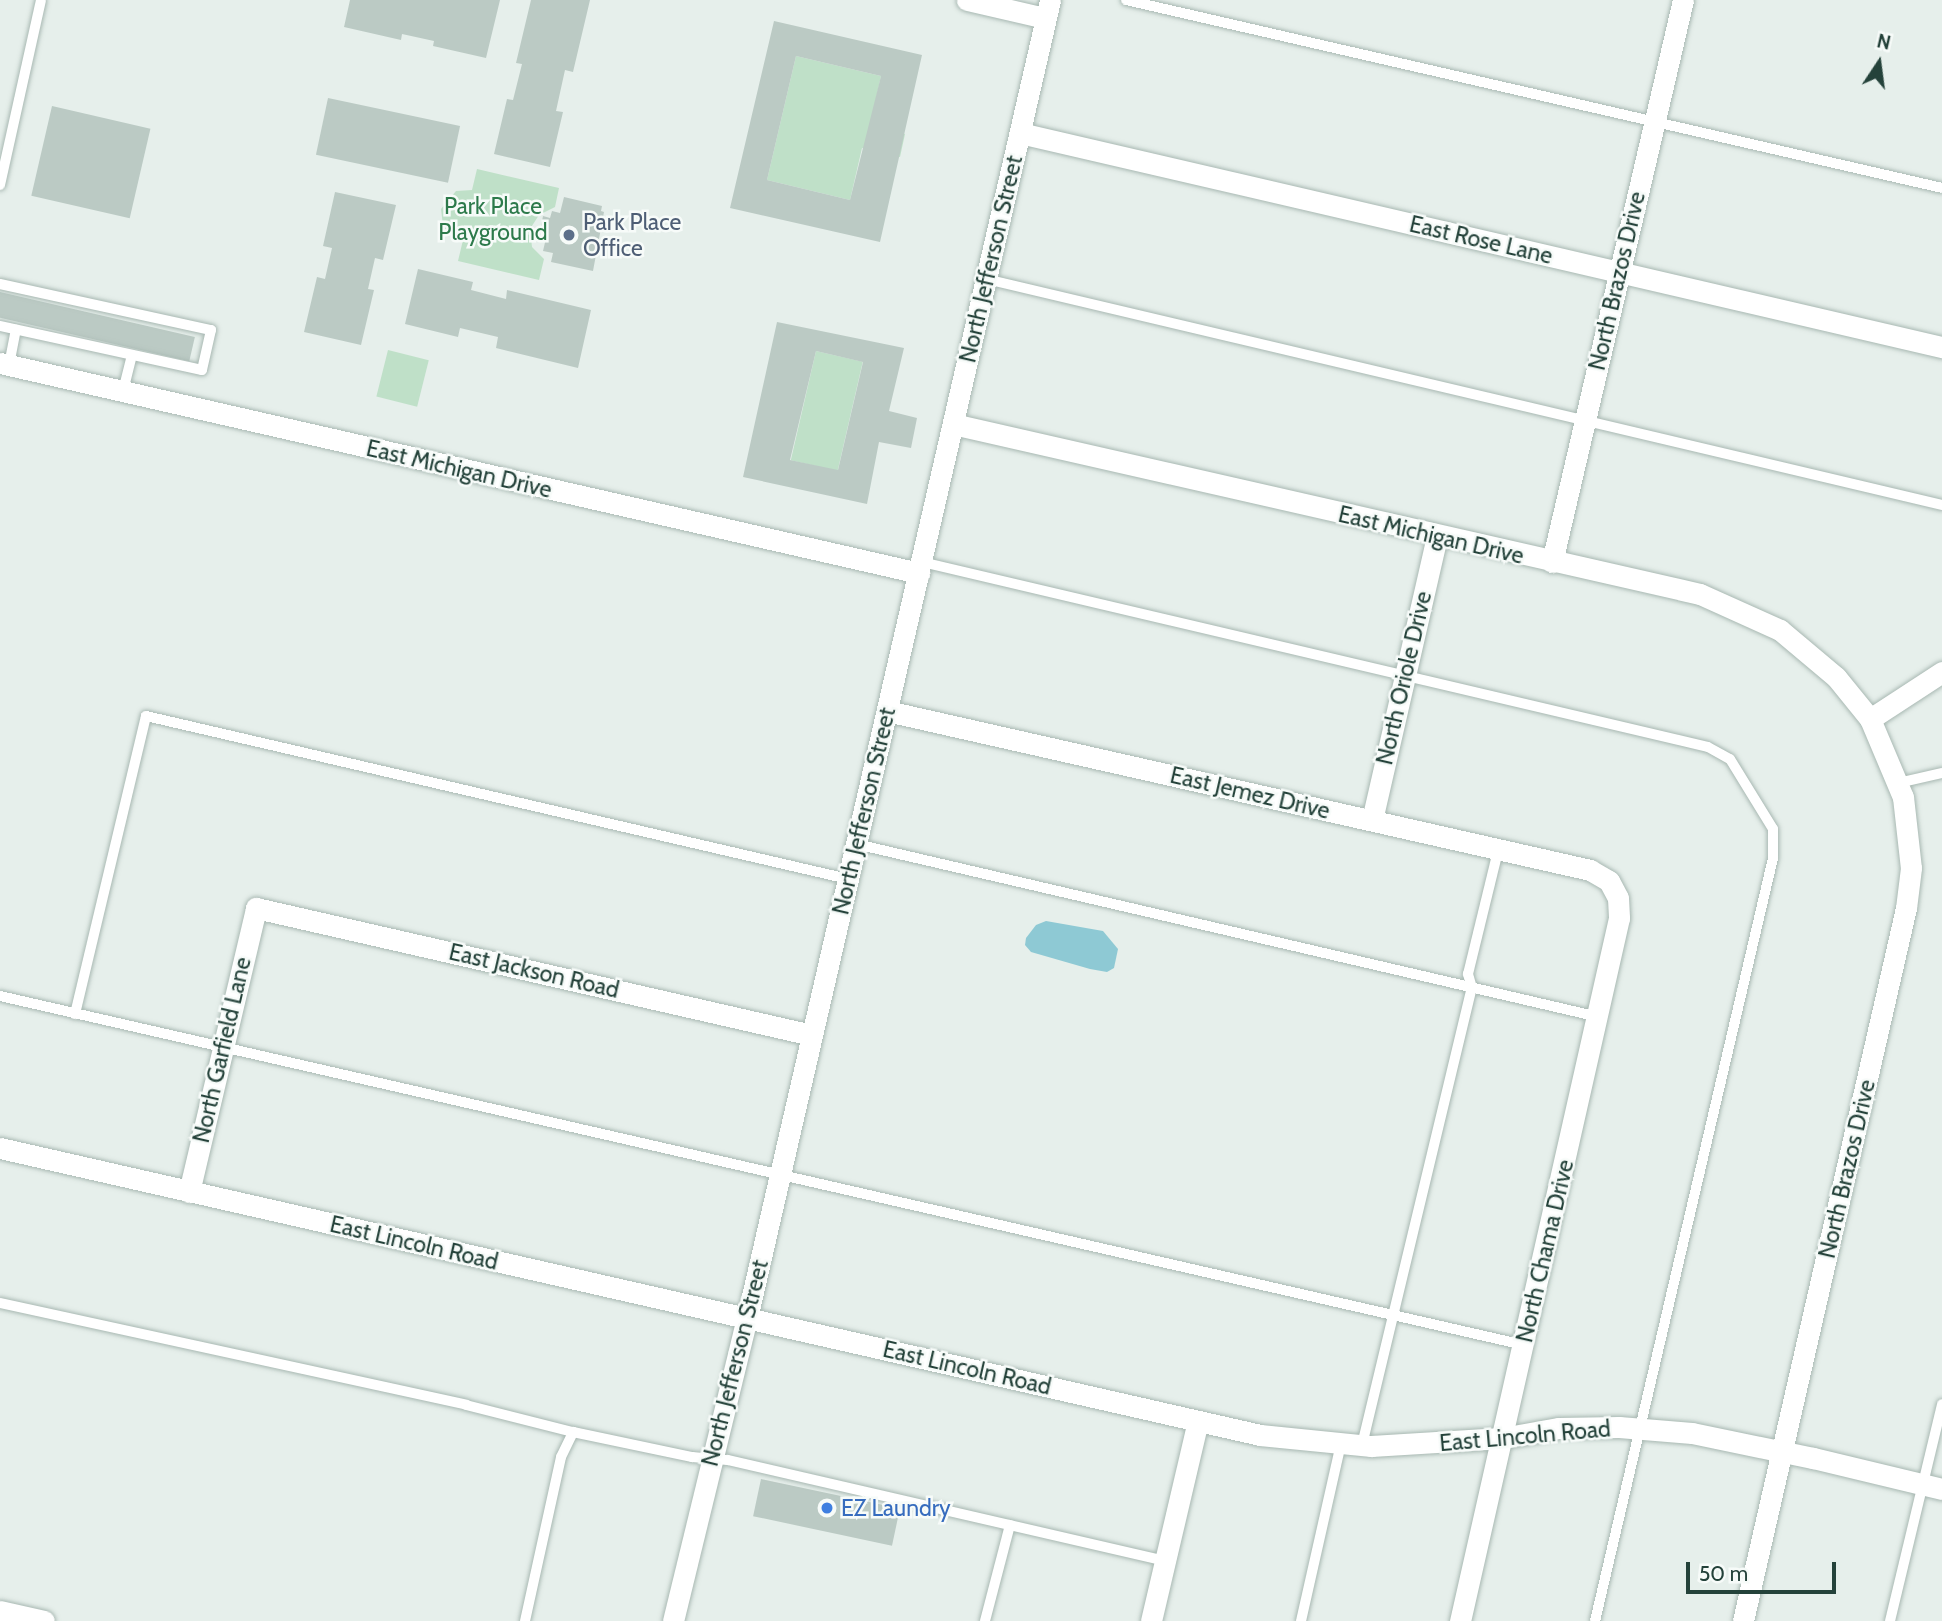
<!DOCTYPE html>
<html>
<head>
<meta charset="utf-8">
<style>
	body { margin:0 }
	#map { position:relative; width:1942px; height:1621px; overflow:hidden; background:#e6efeb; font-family:Cabin,sans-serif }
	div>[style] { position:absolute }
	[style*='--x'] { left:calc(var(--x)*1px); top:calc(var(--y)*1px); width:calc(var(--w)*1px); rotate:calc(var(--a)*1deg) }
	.green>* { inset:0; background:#bfe0c8; transform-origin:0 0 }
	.water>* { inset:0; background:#8ec9d4 }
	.building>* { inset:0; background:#bbcac4; transform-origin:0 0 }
	.roads { filter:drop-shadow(0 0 2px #a8b8b2) drop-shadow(0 0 2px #a8b8b2) }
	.service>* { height:10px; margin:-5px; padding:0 5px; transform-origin:5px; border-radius:5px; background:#fff }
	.minor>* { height:21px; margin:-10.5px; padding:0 10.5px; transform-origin:10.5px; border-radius:10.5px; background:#fff }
	.tertiary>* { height:21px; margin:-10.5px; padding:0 10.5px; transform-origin:10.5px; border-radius:10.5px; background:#fff }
	.dots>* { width:19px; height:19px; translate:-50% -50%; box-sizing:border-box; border:4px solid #f7fbf9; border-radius:50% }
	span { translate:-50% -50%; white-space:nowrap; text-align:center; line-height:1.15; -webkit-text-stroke:5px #f7fbf9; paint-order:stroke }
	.park-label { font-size:23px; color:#2d7a4b }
	.service-label { font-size:23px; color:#4e5e75 }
	.left { translate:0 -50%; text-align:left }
	.street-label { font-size:23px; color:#24423a }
	.shop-label { font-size:23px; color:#366cbe }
	.north { position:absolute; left:1844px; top:28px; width:70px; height:70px; -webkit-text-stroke:5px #f7fbf9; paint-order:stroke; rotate:13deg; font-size:19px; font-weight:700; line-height:28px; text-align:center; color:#24423a }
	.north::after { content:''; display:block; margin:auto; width:24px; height:32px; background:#24423a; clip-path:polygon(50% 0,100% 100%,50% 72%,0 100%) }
	.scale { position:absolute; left:1686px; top:1562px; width:150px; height:32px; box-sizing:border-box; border:4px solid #24423a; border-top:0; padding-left:9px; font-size:21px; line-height:24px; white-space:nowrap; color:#24423a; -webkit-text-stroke:5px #f7fbf9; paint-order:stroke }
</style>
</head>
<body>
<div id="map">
	<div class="green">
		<i style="clip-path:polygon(796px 56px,881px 76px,870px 126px,905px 134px,900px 157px,862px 148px,850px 200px,767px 180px)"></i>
		<i style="clip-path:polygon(477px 169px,559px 188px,555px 207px,539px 215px,530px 229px,532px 247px,544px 259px,539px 280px,458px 261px,463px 240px,455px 238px,443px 226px,441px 209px,456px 191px,472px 190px)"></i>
		<i style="left:388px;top:350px;width:42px;height:48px;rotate:14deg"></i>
		<i style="left:816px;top:351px;width:48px;height:112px;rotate:13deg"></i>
	</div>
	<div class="water">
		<i style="clip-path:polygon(1046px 921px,1103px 931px,1118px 949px,1114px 968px,1107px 972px,1090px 969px,1031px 952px,1025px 945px,1026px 938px,1036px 925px)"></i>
	</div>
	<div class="building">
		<i style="clip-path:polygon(350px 0,500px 0,486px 58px,433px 46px,434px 41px,402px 34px,401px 40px,344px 27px)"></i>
		<i style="clip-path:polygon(531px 0,590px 0,573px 72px,565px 70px,556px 111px,563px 112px,550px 167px,494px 154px,507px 99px,513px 100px,522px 64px,516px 63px)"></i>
		<i style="clip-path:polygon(evenodd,774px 21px,922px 55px,880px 242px,730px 208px,774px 21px,796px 56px,881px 76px,850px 200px,767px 180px,796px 56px)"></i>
		<i style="left:328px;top:98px;width:135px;height:58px;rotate:12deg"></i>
		<i style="left:52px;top:106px;width:101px;height:92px;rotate:13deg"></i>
		<i style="clip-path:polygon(335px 192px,396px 205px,383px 260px,375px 258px,368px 289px,374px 290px,361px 345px,304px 332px,317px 277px,325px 279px,332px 248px,323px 246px)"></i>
		<i style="clip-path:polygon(564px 197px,602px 206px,601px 211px,604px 212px,593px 271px,551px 262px,553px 253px,543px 251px,547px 234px,540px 232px,543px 216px,550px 218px,552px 211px,560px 213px)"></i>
		<i style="clip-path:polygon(418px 269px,473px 282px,471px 290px,506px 299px,507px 290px,591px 310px,578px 368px,496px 348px,498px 337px,460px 328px,458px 337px,405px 324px)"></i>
		<i style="left:0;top:292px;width:200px;height:25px;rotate:13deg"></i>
		<i style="clip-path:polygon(evenodd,777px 322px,904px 348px,889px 411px,917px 418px,911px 448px,879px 442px,867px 504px,743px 477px,777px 322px,816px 351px,863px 362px,838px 470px,790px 460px,816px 351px)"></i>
		<i style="left:761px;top:1479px;width:142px;height:38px;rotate:12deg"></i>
	</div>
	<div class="roads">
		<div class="service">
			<i style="--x:1126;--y:0;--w:837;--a:12.97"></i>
			<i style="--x:0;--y:185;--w:189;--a:-77.5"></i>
			<i style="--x:986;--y:279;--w:982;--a:13.3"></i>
			<i style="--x:0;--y:284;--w:216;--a:12.3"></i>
			<i style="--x:211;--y:330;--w:41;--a:102.7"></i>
			<i style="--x:202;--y:370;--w:207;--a:-167.7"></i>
			<i style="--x:9;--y:365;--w:36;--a:-79"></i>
			<i style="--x:123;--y:391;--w:37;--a:-76"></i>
			<i style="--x:922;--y:562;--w:807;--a:13.24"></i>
			<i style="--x:1708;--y:747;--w:25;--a:29"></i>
			<i style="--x:1730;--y:759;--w:82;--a:58.4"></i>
			<i style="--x:1773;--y:829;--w:29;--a:90"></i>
			<i style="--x:1773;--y:858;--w:783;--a:103.13"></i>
			<i style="--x:1898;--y:783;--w:45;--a:-12.8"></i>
			<i style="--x:856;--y:844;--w:763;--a:13.11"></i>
			<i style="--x:0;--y:996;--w:1563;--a:12.9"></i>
			<i style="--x:75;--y:1014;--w:306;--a:-76.6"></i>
			<i style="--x:146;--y:716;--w:721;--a:13.07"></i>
			<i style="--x:0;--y:1303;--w:477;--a:12.3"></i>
			<i style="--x:466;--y:1405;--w:110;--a:14.2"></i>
			<i style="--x:573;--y:1432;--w:122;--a:11.9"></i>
			<i style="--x:692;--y:1457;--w:36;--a:5"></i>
			<i style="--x:728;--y:1460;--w:449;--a:13"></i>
			<i style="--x:1362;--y:1445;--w:470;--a:-76.5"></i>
			<i style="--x:1472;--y:988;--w:15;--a:-106"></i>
			<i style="--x:1468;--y:974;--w:127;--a:-76.3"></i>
			<i style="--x:525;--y:1621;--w:168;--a:-77.6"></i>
			<i style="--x:561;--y:1457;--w:28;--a:-64"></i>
			<i style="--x:985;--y:1621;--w:99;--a:-75.4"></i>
			<i style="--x:1301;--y:1621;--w:182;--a:-77.3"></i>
			<i style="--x:1890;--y:1621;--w:223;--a:-76.5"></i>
		</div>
		<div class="minor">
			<i style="--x:967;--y:0;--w:80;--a:13"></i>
			<i style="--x:1020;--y:133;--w:947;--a:13.07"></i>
			<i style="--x:953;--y:424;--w:766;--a:12.82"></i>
			<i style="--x:1700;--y:594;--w:88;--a:24.2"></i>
			<i style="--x:1780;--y:630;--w:73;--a:40"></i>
			<i style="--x:1836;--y:677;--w:54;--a:51"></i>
			<i style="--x:1870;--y:719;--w:85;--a:67.1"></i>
			<i style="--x:1903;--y:797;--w:71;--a:83.6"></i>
			<i style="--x:1911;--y:868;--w:40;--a:97.1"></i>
			<i style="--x:1906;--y:908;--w:731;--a:102.88"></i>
			<i style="--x:1552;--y:562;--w:577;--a:-76.88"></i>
			<i style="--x:887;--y:711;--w:721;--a:12.74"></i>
			<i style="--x:1590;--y:870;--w:22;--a:30"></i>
			<i style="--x:1609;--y:881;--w:19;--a:62"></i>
			<i style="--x:1618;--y:898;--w:20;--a:87"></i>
			<i style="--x:1619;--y:918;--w:721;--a:102.74"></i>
			<i style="--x:1870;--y:719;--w:86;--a:-33.1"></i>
			<i style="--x:1372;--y:820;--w:291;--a:-77.1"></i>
			<i style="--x:189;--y:1192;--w:292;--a:-76.7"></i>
			<i style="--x:256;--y:908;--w:570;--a:12.87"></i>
			<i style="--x:0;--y:1611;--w:45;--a:12.8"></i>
			<i style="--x:1151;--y:1621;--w:205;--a:-76.8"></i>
		</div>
		<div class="tertiary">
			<i style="--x:0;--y:363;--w:943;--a:12.87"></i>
			<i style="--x:0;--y:1148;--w:1292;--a:12.83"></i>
			<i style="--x:1260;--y:1435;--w:112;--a:5.7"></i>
			<i style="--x:1371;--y:1446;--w:131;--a:-3.5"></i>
			<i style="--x:1502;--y:1438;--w:58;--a:-10"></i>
			<i style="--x:1559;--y:1428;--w:60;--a:-1"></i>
			<i style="--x:1619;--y:1427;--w:73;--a:4.7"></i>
			<i style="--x:1692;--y:1433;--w:124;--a:11.7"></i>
			<i style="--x:1813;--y:1458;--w:133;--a:13.5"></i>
			<i style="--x:673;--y:1621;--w:312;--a:-76.3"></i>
			<i style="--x:747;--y:1318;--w:1352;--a:-77.05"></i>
		</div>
	</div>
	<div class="dots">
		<i style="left:569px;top:235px;background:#5c6f8a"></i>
		<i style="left:827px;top:1508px;background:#3f7fe0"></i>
	</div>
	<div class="park-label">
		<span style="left:493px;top:219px">Park Place<br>Playground</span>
	</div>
	<div class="service-label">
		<span class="left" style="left:583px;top:235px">Park Place<br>Office</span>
	</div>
	<div class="street-label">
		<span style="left:1481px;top:240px;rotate:13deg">East Rose Lane</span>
		<span style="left:991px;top:259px;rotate:-77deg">North Jefferson Street</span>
		<span style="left:1617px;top:281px;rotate:-77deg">North Brazos Drive</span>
		<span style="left:459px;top:469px;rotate:13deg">East Michigan Drive</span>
		<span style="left:1431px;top:535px;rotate:13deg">East Michigan Drive</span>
		<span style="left:1404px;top:678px;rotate:-77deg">North Oriole Drive</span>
		<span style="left:1250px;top:793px;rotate:13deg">East Jemez Drive</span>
		<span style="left:864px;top:811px;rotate:-77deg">North Jefferson Street</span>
		<span style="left:534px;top:971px;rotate:13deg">East Jackson Road</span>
		<span style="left:222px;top:1050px;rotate:-77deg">North Garfield Lane</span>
		<span style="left:1847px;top:1169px;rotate:-77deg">North Brazos Drive</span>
		<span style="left:414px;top:1243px;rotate:13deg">East Lincoln Road</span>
		<span style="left:1545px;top:1251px;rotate:-77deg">North Chama Drive</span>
		<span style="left:735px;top:1363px;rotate:-76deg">North Jefferson Street</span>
		<span style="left:967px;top:1368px;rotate:13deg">East Lincoln Road</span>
		<span style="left:1525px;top:1436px;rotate:-5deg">East Lincoln Road</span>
	</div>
	<div class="shop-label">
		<span class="left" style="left:841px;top:1508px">EZ Laundry</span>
	</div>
	<div class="north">N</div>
	<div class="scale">50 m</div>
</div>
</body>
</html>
